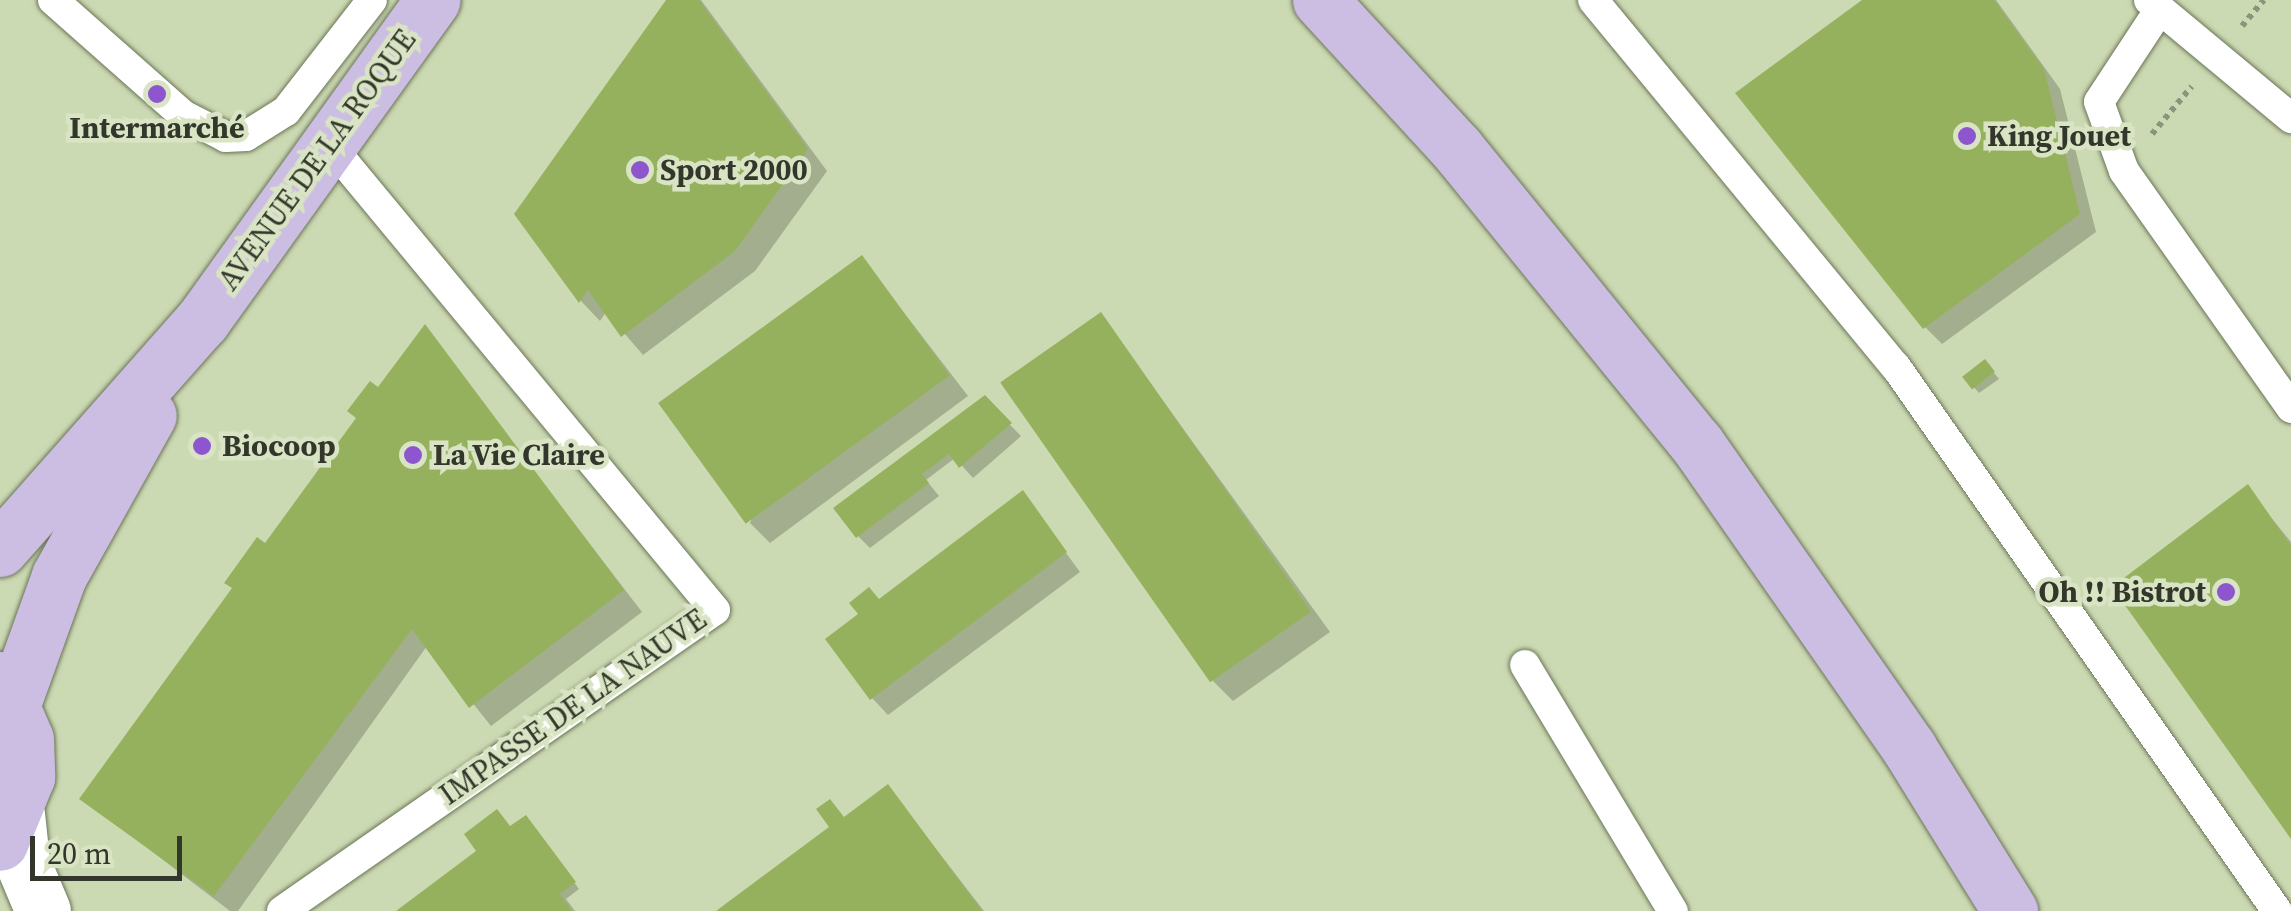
<!DOCTYPE html>
<html>
<head>
<meta charset="utf-8">
<style>
	body { margin:0 }
	#map { position:relative; width:2291px; height:911px; overflow:hidden; background:#d8e4c3; font-family:"Source Serif 4",serif }
	div>[style] { position:absolute }
	[style*='--x'] { left:calc(var(--x)*1px); top:calc(var(--y)*1px); width:calc(var(--w)*1px); rotate:calc(var(--a)*1deg) }
	.built>* { inset:0; background:#ccdab3; transform-origin:0 0 }
	.shadow>* { inset:0; background:#0003 }
	.building>* { inset:0; background:#96b15d; transform-origin:0 0 }
	.path>* { height:6px; margin-top:-3px; transform-origin:0; background:repeating-linear-gradient(90deg,#8c947d 0 5px,transparent 0 10px) }
	.roads { filter:drop-shadow(0 0 2px #6b7558) drop-shadow(0 0 2px #6b7558) }
	.service>* { height:30px; margin:-15px; padding:0 15px; transform-origin:15px; border-radius:15px; background:#fff }
	.tertiary>* { height:55px; margin:-27.5px; padding:0 27.5px; transform-origin:27.5px; border-radius:27.5px; background:#fff }
	.primary>* { height:55px; margin:-27.5px; padding:0 27.5px; transform-origin:27.5px; border-radius:27.5px; background:#ccbde3 }
	.dots>* { width:28px; height:28px; translate:-50% -50%; box-sizing:border-box; border:5px solid #d8e4c3; border-radius:50% }
	span { translate:-50% -50%; white-space:nowrap; text-align:center; line-height:1.15; -webkit-text-stroke:9px #d8e4c3; paint-order:stroke }
	.poi-label { font-size:30px; color:#33372b; font-weight:700 }
	.left { translate:0 -50%; text-align:left }
	.right { translate:-100% -50%; text-align:right }
	.street-label { font-size:30px; color:#33372b }
	.scale { position:absolute; left:30px; top:836px; width:152px; height:45px; box-sizing:border-box; border:5px solid #33372b; border-top:0; padding-left:12px; font-size:30px; line-height:35px; white-space:nowrap; color:#33372b; -webkit-text-stroke:8px #d8e4c3; paint-order:stroke }
</style>
</head>
<body>
<div id="map">
	<div class="built">
		<i style="left:0;top:0;width:2291px;height:911px"></i>
	</div>
	<div class="shadow">
		<i style="clip-path:polygon(670px 0,701px 0,827px 171px,755px 271px,643px 355px,606px 312px,600px 321px,581px 301px,517px 214px)"></i>
		<i style="clip-path:polygon(1867px 0,1996px 0,2060px 89px,2096px 232px,1942px 344px,1925px 327px)"></i>
		<i style="clip-path:polygon(862px 258px,968px 396px,770px 543px,750px 523px)"></i>
		<i style="clip-path:polygon(1101px 315px,1330px 632px,1233px 701px,1213px 681px)"></i>
		<i style="clip-path:polygon(425px 328px,642px 612px,491px 726px,427px 646px,238px 911px,230px 911px,83px 799px)"></i>
		<i style="clip-path:polygon(1990px 368px,1999px 379px,1979px 393px,1965px 377px)"></i>
		<i style="clip-path:polygon(985px 399px,1021px 436px,973px 478px,955px 458px,926px 480px,939px 496px,870px 548px,858px 536px)"></i>
		<i style="clip-path:polygon(2247px 488px,2291px 542px,2291px 835px)"></i>
		<i style="clip-path:polygon(1023px 494px,1080px 572px,888px 715px,872px 698px,879px 602px)"></i>
		<i style="clip-path:polygon(888px 787px,984px 911px,720px 911px)"></i>
		<i style="clip-path:polygon(531px 824px,579px 889px,566px 899px,575px 911px,400px 911px,511px 829px)"></i>
	</div>
	<div class="building">
		<i style="clip-path:polygon(666px 0,699px 0,808px 149px,735px 251px,621px 337px,588px 290px,579px 303px,514px 214px)"></i>
		<i style="clip-path:polygon(1862px 0,1994px 0,2044px 69px,2080px 214px,1923px 329px,1735px 93px)"></i>
		<i style="left:862px;top:255px;width:149px;height:252px;rotate:54deg"></i>
		<i style="left:1101px;top:312px;width:366px;height:123px;rotate:55deg"></i>
		<i style="clip-path:polygon(425px 324px,624px 590px,469px 708px,412px 629px,214px 896px,79px 799px,232px 588px,224px 583px,257px 537px,265px 543px,356px 418px,347px 411px,370px 381px,378px 387px)"></i>
		<i style="left:1985px;top:359px;width:16px;height:29px;rotate:52deg"></i>
		<i style="clip-path:polygon(985px 395px,1012px 423px,959px 468px,949px 454px,922px 474px,929px 483px,856px 538px,833px 508px)"></i>
		<i style="clip-path:polygon(2248px 484px,2291px 546px,2291px 839px,2112px 587px)"></i>
		<i style="clip-path:polygon(1023px 490px,1067px 552px,870px 700px,825px 639px,858px 614px,849px 603px,869px 587px,879px 599px)"></i>
		<i style="clip-path:polygon(888px 784px,982px 911px,716px 911px,829px 827px,816px 809px,830px 799px,844px 817px)"></i>
		<i style="clip-path:polygon(497px 809px,510px 826px,526px 815px,576px 882px,560px 894px,572px 911px,396px 911px,476px 851px,464px 834px)"></i>
	</div>
	<div class="path">
		<i style="--x:2242;--y:26;--w:34;--a:-50"></i>
		<i style="--x:2152;--y:134;--w:62;--a:-50.2"></i>
	</div>
	<div class="roads">
		<div class="service">
			<i style="--x:53;--y:0;--w:174;--a:41.5"></i>
			<i style="--x:183;--y:115;--w:48;--a:27.1"></i>
			<i style="--x:226;--y:137;--w:20;--a:-3"></i>
			<i style="--x:246;--y:136;--w:47;--a:-32"></i>
			<i style="--x:286;--y:111;--w:140;--a:-52.2"></i>
			<i style="--x:1593;--y:0;--w:476;--a:50.5"></i>
			<i style="--x:1896;--y:367;--w:664;--a:54.99"></i>
			<i style="--x:2149;--y:0;--w:185;--a:39.7"></i>
			<i style="--x:2160;--y:9;--w:111;--a:123.3"></i>
			<i style="--x:2099;--y:102;--w:73;--a:70.1"></i>
			<i style="--x:2124;--y:171;--w:290;--a:54.8"></i>
			<i style="--x:1525;--y:665;--w:287;--a:59"></i>
			<i style="--x:282;--y:911;--w:527;--a:-34.81"></i>
			<i style="--x:715;--y:610;--w:605;--a:-129.64"></i>
		</div>
		<div class="tertiary">
			<i style="--x:17;--y:814;--w:47;--a:83.9"></i>
			<i style="--x:22;--y:861;--w:54;--a:67.2"></i>
		</div>
		<div class="primary">
			<i style="--x:1320;--y:0;--w:202;--a:47.4"></i>
			<i style="--x:1457;--y:149;--w:380;--a:50.9"></i>
			<i style="--x:1697;--y:444;--w:371;--a:55.1"></i>
			<i style="--x:1909;--y:748;--w:192;--a:58.2"></i>
			<i style="--x:0;--y:549;--w:305;--a:-48.5"></i>
			<i style="--x:202;--y:321;--w:395;--a:-54.3"></i>
			<i style="--x:0;--y:679;--w:65;--a:66.6"></i>
			<i style="--x:26;--y:739;--w:38;--a:88"></i>
			<i style="--x:27;--y:777;--w:71;--a:112.2"></i>
			<i style="--x:14;--y:701;--w:133;--a:-70.2"></i>
			<i style="--x:59;--y:576;--w:184;--a:-60.8"></i>
		</div>
	</div>
	<div class="dots">
		<i style="left:157px;top:94px;background:#8d56ce"></i>
		<i style="left:1967px;top:136px;background:#8d56ce"></i>
		<i style="left:640px;top:170px;background:#8d56ce"></i>
		<i style="left:202px;top:446px;background:#8d56ce"></i>
		<i style="left:413px;top:455px;background:#8d56ce"></i>
		<i style="left:2226px;top:592px;background:#8d56ce"></i>
	</div>
	<div class="poi-label">
		<span style="left:157px;top:128px">Intermarché</span>
		<span class="left" style="left:1987px;top:136px">King Jouet</span>
		<span class="left" style="left:660px;top:170px">Sport 2000</span>
		<span class="left" style="left:222px;top:446px">Biocoop</span>
		<span class="left" style="left:433px;top:455px">La Vie Claire</span>
		<span class="right" style="left:2206px;top:592px">Oh !! Bistrot</span>
	</div>
	<div class="street-label">
		<span style="left:317px;top:160px;rotate:-54deg">AVENUE DE LA ROQUE</span>
		<span style="left:573px;top:707px;rotate:-35deg">IMPASSE DE LA NAUVE</span>
	</div>
	<div class="scale">20 m</div>
</div>
</body>
</html>
